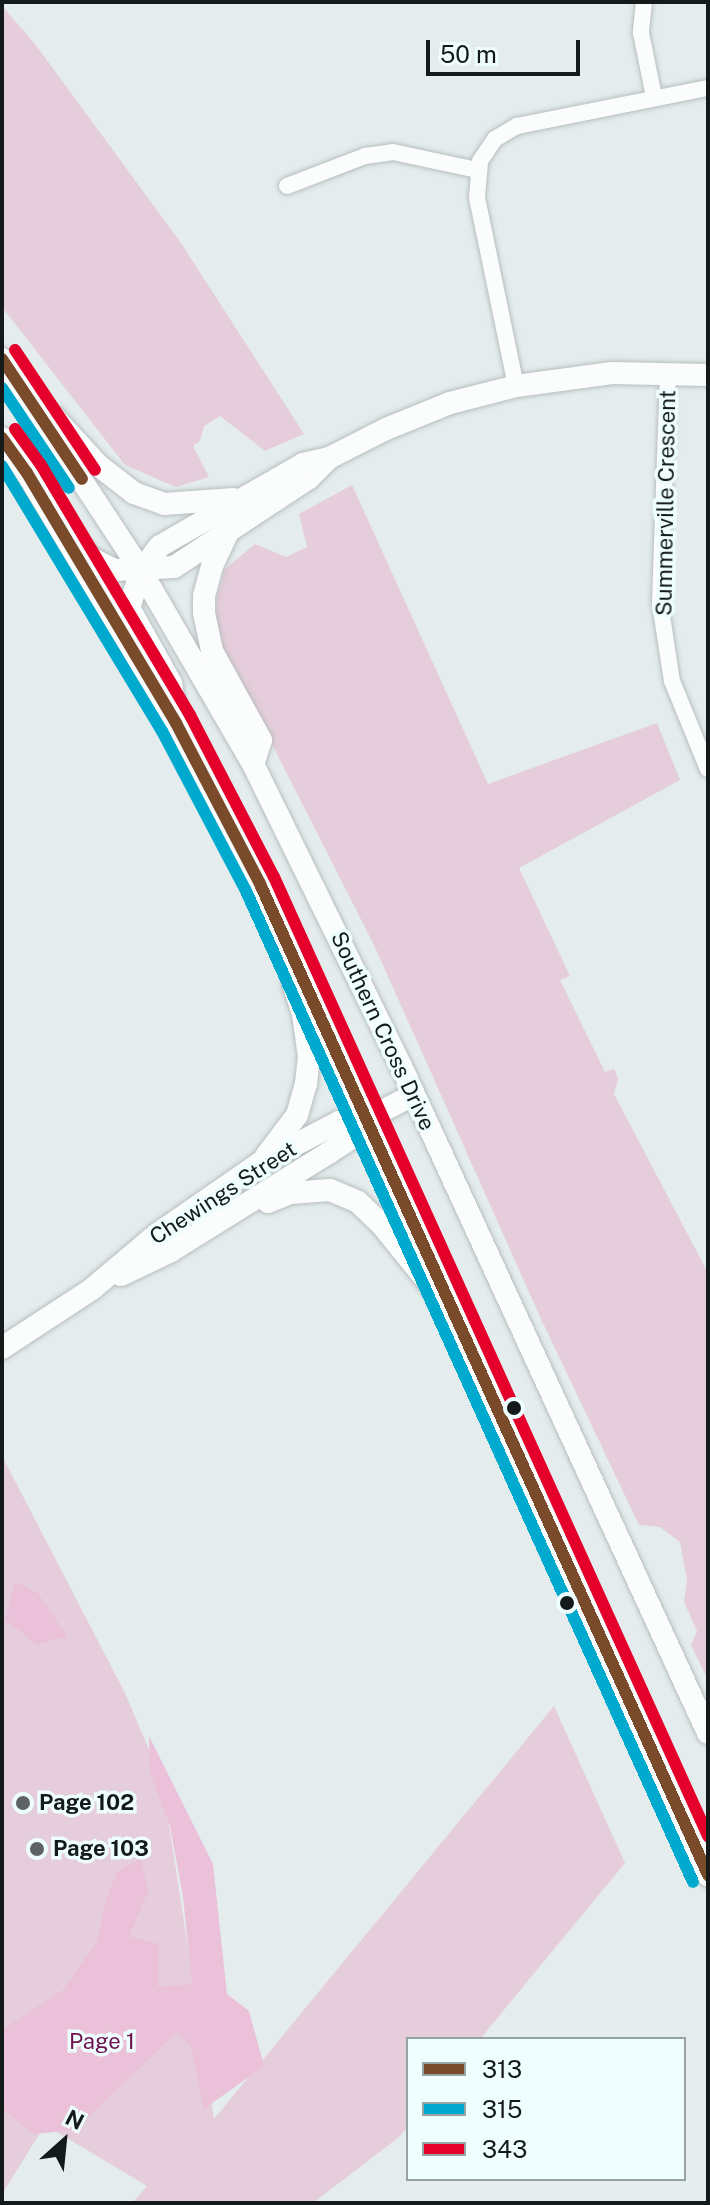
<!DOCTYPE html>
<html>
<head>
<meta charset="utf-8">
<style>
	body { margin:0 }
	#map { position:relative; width:710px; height:2205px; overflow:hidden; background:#e4ecee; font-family:"Public Sans",sans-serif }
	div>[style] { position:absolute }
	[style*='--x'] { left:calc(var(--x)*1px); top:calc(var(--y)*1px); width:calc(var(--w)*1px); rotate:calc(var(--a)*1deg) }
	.green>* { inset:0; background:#e5cddb }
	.forest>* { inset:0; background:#eac1d9 }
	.roads { filter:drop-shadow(0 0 2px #b8bebf) drop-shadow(0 0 2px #b8bebf) }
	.street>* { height:16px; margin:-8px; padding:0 8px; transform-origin:8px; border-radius:8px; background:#fbfcfc }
	.secondary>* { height:22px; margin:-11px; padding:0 11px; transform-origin:11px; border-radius:11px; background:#fbfcfc }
	.bus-1>* { height:12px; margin:-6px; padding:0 6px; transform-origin:6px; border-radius:6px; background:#7a4b2a }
	.bus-2>* { height:12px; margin:-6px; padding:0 6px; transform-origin:6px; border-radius:6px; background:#00a9ce }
	.bus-3>* { height:12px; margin:-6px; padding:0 6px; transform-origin:6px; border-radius:6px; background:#e4002b }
	.dots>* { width:22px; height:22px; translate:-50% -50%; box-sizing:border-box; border:4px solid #eefeff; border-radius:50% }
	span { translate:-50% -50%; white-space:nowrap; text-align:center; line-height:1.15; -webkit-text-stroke:7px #eefeff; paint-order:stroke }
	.street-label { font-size:22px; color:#14191a }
	.poi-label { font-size:22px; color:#14191a; font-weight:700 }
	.left { translate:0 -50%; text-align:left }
	.park-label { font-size:22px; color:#6e114c }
	.frame { position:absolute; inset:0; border:4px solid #14191a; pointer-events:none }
	.legend { position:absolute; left:406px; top:2037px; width:280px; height:144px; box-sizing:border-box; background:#eefeff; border:2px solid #97a2a3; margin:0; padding:10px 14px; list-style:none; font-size:24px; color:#14191a }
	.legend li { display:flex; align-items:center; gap:16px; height:40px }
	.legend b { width:40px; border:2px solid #97a2a3 }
	.north { position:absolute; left:24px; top:2101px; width:80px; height:80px; -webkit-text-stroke:6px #eefeff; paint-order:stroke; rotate:27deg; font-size:22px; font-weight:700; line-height:32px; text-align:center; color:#14191a }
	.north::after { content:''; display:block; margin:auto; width:28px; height:36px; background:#14191a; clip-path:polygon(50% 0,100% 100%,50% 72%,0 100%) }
	.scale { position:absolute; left:426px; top:40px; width:154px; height:36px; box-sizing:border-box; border:4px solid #14191a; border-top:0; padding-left:10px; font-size:24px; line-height:28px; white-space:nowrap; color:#14191a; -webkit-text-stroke:6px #eefeff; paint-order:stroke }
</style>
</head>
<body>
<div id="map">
	<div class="green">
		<i style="clip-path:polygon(2px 6px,35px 44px,181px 243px,304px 434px,265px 451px,220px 416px,204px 426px,200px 441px,193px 446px,209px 477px,176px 487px,125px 465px,2px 307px)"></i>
		<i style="clip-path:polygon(352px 485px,488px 784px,657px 723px,680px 780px,519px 868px,570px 976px,560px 980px,605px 1072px,614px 1069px,618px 1079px,614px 1094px,708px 1273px,708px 1680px,691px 1645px,697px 1631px,684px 1602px,687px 1580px,680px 1542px,660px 1527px,639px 1525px,541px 1319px,374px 945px,215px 632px,217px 596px,225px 569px,255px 544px,286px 557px,307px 547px,299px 514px)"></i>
		<i style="clip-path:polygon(2px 1456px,125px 1693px,152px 1757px,169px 1824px,214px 2119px,554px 1706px,625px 1863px,480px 2039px,408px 2039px,408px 2126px,399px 2137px,313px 2203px,132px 2203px,147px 2186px,45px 2125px,2px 2194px)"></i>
	</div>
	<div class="forest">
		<i style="clip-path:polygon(15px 1582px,38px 1593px,67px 1636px,37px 1645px,5px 1620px)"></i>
		<i style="clip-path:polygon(149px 1736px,213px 1864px,227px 1994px,249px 2011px,264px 2066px,204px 2109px,191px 2047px,177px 2032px,75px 2130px,34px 2134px,2px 2109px,2px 2030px,63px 1990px,97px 1942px,106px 1900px,117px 1872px,141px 1858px,148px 1892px,129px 1936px,159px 1944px,158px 1987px,192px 1984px,183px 1897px,170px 1826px,150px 1773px)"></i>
	</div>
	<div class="roads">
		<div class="street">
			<i style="--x:644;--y:2;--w:31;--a:96"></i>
			<i style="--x:641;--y:33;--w:65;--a:78.5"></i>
			<i style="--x:287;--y:186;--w:84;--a:-21"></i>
			<i style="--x:365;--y:156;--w:28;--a:-8"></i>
			<i style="--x:393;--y:152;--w:86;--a:12.1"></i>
			<i style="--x:668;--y:373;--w:230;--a:92"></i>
			<i style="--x:660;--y:603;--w:79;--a:81.3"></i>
			<i style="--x:672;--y:681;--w:95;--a:67.8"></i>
			<i style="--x:516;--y:386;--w:193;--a:-101.7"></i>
			<i style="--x:477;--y:197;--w:36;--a:-85"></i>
			<i style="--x:480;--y:161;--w:27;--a:-56"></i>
			<i style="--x:495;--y:139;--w:26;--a:-31"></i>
			<i style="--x:517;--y:126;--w:195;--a:-11.3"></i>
		</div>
		<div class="secondary">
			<i style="--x:2;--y:359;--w:254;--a:56.7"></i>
			<i style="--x:141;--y:571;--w:223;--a:59.9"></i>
			<i style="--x:253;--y:764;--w:339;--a:63.9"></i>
			<i style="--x:402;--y:1068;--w:732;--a:65.29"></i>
			<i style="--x:54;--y:417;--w:65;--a:47.5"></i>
			<i style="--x:98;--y:465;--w:46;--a:37.9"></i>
			<i style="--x:134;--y:493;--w:32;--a:20"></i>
			<i style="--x:164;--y:504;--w:70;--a:-4.1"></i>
			<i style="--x:2;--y:438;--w:43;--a:54.5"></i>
			<i style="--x:27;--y:473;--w:291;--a:59.2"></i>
			<i style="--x:176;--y:723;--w:182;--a:62.4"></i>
			<i style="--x:260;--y:884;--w:1088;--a:65.67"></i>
			<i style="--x:227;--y:534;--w:35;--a:115"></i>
			<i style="--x:212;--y:566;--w:31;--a:105"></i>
			<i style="--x:204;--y:596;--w:17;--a:90"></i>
			<i style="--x:204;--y:613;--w:39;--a:78"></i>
			<i style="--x:212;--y:651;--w:102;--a:61.2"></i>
			<i style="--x:261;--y:740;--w:25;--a:108"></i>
			<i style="--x:74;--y:543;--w:23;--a:41"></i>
			<i style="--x:91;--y:558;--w:27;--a:27"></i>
			<i style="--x:115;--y:570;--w:59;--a:-2.9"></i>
			<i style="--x:174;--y:567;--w:162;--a:-33.4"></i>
			<i style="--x:309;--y:478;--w:27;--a:-45"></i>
			<i style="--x:175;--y:714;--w:31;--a:-97"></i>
			<i style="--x:171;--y:683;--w:86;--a:-119.2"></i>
			<i style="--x:129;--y:608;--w:39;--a:-72"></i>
			<i style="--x:141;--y:571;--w:31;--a:-53"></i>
			<i style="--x:160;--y:546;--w:165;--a:-29.8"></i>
			<i style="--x:303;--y:464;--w:27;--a:-13"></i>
			<i style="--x:329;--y:458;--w:64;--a:-27"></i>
			<i style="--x:386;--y:429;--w:69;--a:-22.1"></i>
			<i style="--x:450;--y:403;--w:68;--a:-14.4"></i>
			<i style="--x:516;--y:386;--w:97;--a:-7.7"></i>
			<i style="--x:612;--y:373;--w:96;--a:1.2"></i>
			<i style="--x:266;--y:1156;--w:51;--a:-52.9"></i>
			<i style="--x:297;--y:1115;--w:32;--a:-74"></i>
			<i style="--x:306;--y:1084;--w:27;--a:-84"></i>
			<i style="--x:309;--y:1057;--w:43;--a:-97.9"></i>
			<i style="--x:303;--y:1014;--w:32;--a:-108"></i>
			<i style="--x:268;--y:1202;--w:24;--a:-22"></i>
			<i style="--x:290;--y:1193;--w:40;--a:-4.3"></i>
			<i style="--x:330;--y:1190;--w:30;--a:23"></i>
			<i style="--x:358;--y:1202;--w:33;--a:44"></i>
			<i style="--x:382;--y:1225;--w:86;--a:51.1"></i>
			<i style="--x:121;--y:1275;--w:55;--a:-25.6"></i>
			<i style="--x:171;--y:1251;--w:187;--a:-31.9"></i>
			<i style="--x:330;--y:1152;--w:20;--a:-33"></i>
			<i style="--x:347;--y:1141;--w:28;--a:-49"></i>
			<i style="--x:2;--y:1348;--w:108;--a:-33.2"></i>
			<i style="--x:92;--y:1289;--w:84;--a:-40.2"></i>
			<i style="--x:156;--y:1235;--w:126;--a:-34.7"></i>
			<i style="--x:260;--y:1163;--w:89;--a:-27.4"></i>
			<i style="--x:339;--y:1122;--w:26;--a:-4"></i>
			<i style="--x:365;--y:1120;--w:54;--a:-27.5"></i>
		</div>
	</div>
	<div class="bus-1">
		<i style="--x:2;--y:359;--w:144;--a:56.3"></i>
		<i style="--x:2;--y:438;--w:43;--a:54.5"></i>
		<i style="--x:27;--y:473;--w:291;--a:59.2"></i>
		<i style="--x:176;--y:723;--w:182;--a:62.4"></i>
		<i style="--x:260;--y:884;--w:1088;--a:65.67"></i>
	</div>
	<div class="bus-2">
		<i style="--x:2;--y:388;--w:120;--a:56.2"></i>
		<i style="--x:2;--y:466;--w:310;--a:58.9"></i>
		<i style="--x:162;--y:731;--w:181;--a:62.3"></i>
		<i style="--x:246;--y:891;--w:1087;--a:65.72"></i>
	</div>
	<div class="bus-3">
		<i style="--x:15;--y:350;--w:144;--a:56.3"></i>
		<i style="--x:15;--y:429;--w:44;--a:54.2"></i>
		<i style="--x:41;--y:465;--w:291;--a:59.2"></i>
		<i style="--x:190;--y:715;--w:182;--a:62.6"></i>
		<i style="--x:274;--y:877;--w:1053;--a:65.65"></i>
	</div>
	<div class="dots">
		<i style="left:514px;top:1408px;background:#14191a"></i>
		<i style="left:567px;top:1603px;background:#14191a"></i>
		<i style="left:23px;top:1803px;background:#5d6364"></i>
		<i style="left:37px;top:1849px;background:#5d6364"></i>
	</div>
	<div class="street-label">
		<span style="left:666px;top:503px;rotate:-89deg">Summerville Crescent</span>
		<span style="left:383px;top:1031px;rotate:65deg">Southern Cross Drive</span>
		<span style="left:223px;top:1193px;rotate:-33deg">Chewings Street</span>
	</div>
	<div class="poi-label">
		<span class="left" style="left:39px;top:1803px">Page 102</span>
		<span class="left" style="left:53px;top:1849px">Page 103</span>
	</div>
	<div class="park-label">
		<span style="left:102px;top:2042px">Page 1</span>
	</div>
	<div class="frame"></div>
	<ul class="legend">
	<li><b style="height:10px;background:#7a4b2a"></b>313</li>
	<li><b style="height:10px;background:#00a9ce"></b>315</li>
	<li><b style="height:10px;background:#e4002b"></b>343</li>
	</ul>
	<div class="north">N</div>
	<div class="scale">50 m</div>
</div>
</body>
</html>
